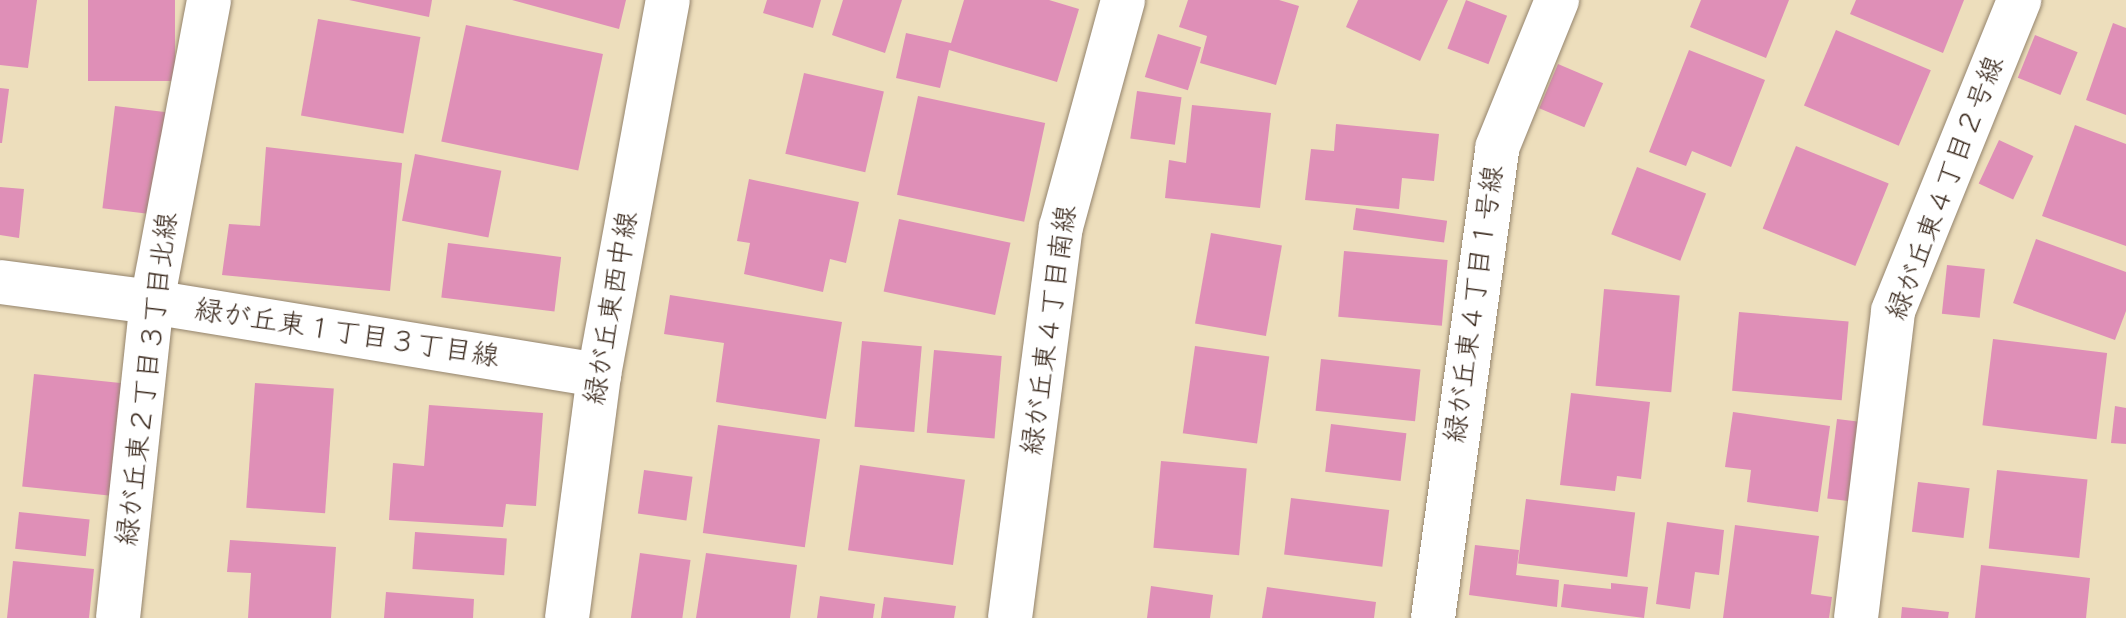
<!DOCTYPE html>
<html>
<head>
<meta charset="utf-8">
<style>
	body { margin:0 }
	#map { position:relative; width:2126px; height:618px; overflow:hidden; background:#eddebc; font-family:"Balsamiq Sans","Klee One",sans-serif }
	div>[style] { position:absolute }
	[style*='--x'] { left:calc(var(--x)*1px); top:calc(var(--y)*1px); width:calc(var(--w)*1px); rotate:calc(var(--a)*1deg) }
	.building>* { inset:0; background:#df8fb7; transform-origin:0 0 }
	.roads { filter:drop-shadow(0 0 2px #94846d) drop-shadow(0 0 2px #94846d) }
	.minor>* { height:44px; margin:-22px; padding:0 22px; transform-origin:22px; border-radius:22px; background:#fff }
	span { translate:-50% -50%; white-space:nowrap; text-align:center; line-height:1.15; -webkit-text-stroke:6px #fff; paint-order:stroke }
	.street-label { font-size:28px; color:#3b2a1e }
</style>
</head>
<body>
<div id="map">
	<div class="building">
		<i style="clip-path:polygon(0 0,37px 0,28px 68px,0 65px)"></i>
		<i style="left:88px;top:0;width:87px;height:81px"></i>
		<i style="clip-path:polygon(349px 0,432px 0,429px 17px)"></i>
		<i style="clip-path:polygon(512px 0,626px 0,619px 29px)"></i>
		<i style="clip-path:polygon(767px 0,821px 0,813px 28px,763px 13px)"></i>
		<i style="clip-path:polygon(843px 0,902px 0,885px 53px,832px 35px)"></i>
		<i style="clip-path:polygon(964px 0,1049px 0,1079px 9px,1057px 82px,949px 50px,940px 88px,896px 78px,906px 33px,951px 43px)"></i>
		<i style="clip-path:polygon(1188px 0,1279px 0,1299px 6px,1276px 85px,1200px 63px,1207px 36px,1179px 27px)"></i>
		<i style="clip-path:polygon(1358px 0,1448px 0,1420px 61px,1346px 27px)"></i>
		<i style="left:1466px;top:0;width:44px;height:52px;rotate:21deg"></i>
		<i style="clip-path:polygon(1701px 0,1789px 0,1766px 58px,1690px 27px)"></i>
		<i style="clip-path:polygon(1856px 0,1964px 0,1943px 53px,1850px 14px)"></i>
		<i style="left:318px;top:19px;width:104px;height:98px;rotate:10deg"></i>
		<i style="clip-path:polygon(2113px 23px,2126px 28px,2126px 115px,2086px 100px)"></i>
		<i style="left:466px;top:25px;width:140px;height:119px;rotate:12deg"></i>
		<i style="left:1836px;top:30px;width:103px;height:82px;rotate:23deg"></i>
		<i style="left:1158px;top:34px;width:45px;height:45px;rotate:17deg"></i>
		<i style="left:2035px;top:35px;width:46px;height:46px;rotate:22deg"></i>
		<i style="clip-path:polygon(1689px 50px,1765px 80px,1731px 167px,1692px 151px,1686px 166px,1649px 152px)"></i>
		<i style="left:1558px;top:64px;width:49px;height:48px;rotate:23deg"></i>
		<i style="left:804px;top:73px;width:82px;height:83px;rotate:13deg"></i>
		<i style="clip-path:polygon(0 88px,9px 89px,2px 143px,0 143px)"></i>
		<i style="left:1137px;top:91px;width:45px;height:48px;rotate:8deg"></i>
		<i style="left:918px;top:96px;width:130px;height:101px;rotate:12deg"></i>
		<i style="clip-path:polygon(1192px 105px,1271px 113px,1260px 208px,1165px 198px,1169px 160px,1186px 163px)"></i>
		<i style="left:115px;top:106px;width:54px;height:103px;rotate:7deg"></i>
		<i style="clip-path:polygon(1336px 124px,1439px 134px,1434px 181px,1402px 178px,1399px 209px,1305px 200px,1311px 149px,1334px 151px)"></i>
		<i style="clip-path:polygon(2075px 125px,2126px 144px,2126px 246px,2042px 216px)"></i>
		<i style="left:1999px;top:140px;width:38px;height:48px;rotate:25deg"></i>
		<i style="left:1796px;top:146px;width:100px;height:89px;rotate:22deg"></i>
		<i style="clip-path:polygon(266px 147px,402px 163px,390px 291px,222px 275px,229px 224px,260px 226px)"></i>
		<i style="left:415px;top:154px;width:88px;height:68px;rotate:11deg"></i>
		<i style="left:1637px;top:167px;width:74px;height:72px;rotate:21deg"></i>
		<i style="clip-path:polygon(749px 179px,859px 202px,846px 263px,830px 259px,823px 292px,744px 274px,750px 243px,737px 241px)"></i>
		<i style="clip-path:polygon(0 187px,24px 189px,19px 238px,0 235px)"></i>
		<i style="left:1356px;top:208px;width:92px;height:22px;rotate:8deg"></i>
		<i style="left:899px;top:219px;width:114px;height:74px;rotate:12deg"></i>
		<i style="left:1211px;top:233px;width:72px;height:92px;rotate:10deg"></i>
		<i style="clip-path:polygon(2036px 239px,2126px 272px,2126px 311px,2115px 340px,2013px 303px)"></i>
		<i style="left:448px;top:243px;width:114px;height:55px;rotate:7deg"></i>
		<i style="left:1344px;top:251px;width:104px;height:66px;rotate:5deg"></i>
		<i style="left:1947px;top:265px;width:38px;height:49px;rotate:6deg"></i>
		<i style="left:1604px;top:289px;width:76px;height:97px;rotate:5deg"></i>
		<i style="clip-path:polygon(670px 295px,842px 322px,826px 419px,716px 402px,724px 343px,664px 334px)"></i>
		<i style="left:1739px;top:312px;width:110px;height:79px;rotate:5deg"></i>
		<i style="left:1993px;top:339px;width:115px;height:87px;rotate:7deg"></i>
		<i style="left:862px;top:341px;width:60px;height:86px;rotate:5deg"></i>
		<i style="left:1195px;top:346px;width:75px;height:88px;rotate:8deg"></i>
		<i style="left:934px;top:350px;width:68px;height:83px;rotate:5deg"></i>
		<i style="left:1321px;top:359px;width:100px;height:52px;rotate:6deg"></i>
		<i style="left:34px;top:374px;width:99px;height:113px;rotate:6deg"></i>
		<i style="left:255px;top:383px;width:79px;height:125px;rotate:4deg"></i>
		<i style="clip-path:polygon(1571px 393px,1650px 402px,1641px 479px,1617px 476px,1615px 491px,1560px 485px)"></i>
		<i style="clip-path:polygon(429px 405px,543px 413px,536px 506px,506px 504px,503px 527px,389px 520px,393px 463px,424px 466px)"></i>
		<i style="clip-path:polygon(2115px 406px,2126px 408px,2126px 444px,2111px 443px)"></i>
		<i style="clip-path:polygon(1733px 412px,1830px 426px,1818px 512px,1747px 502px,1751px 470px,1725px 467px)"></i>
		<i style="left:1837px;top:419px;width:25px;height:80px;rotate:7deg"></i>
		<i style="left:1331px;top:424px;width:76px;height:48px;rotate:7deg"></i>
		<i style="left:718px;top:425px;width:103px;height:109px;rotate:8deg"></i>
		<i style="left:1161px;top:461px;width:86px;height:87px;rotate:5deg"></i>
		<i style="left:860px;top:465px;width:106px;height:86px;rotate:8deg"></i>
		<i style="left:644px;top:470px;width:49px;height:44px;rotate:8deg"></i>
		<i style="left:1997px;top:470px;width:91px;height:79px;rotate:6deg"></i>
		<i style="left:1918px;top:482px;width:52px;height:50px;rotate:7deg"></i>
		<i style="left:1291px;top:498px;width:99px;height:57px;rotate:7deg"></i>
		<i style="left:1526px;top:499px;width:110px;height:65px;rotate:7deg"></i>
		<i style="left:19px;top:512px;width:71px;height:37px;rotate:6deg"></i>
		<i style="clip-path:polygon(1667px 522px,1724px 530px,1719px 575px,1695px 572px,1690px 609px,1656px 604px)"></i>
		<i style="clip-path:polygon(1735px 525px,1819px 536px,1811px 594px,1832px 597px,1829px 618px,1723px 618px)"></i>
		<i style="left:415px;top:532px;width:92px;height:37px;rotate:4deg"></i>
		<i style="clip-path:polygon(230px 540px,336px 547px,331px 618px,248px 618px,251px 573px,227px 572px)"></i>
		<i style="clip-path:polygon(1475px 545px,1519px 550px,1516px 575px,1559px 580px,1557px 607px,1469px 595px)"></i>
		<i style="left:640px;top:553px;width:51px;height:66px;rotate:8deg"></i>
		<i style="clip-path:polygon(706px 553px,797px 565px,790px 618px,696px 618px)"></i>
		<i style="clip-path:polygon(13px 561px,94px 569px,89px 618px,7px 618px)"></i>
		<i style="clip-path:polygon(1981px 565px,2090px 578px,2086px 618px,1975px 618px)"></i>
		<i style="clip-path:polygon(1611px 583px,1648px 587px,1644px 618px,1561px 607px,1564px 584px,1611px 589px)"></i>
		<i style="clip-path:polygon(1151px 586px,1213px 595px,1210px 618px,1147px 618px)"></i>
		<i style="clip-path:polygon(1267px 587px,1376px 602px,1374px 618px,1262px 618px)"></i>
		<i style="clip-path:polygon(386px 592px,474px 599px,473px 618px,384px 618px)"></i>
		<i style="clip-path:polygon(820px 596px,875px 604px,873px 618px,817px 618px)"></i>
		<i style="clip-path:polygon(884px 597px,956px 606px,954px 618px,881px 618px)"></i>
		<i style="clip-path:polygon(1902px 607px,1949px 612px,1948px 618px,1901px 618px)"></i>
	</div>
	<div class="roads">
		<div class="minor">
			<i style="--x:0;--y:282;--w:153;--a:7.5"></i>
			<i style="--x:152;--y:302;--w:453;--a:9.3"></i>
			<i style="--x:118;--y:618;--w:318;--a:-83.9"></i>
			<i style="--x:152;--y:302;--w:307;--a:-79.3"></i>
			<i style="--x:567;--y:618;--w:245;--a:-82.5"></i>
			<i style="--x:599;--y:375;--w:381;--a:-79.6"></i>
			<i style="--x:1010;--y:618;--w:394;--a:-82.6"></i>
			<i style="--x:1061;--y:227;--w:235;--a:-74.7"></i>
			<i style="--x:1433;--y:618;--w:474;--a:-82.2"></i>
			<i style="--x:1497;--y:148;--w:160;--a:-67.9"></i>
			<i style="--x:1856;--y:618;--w:309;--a:-83.1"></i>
			<i style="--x:1893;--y:311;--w:336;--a:-67.9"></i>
		</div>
	</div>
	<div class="street-label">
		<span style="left:1946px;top:188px;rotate:-69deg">緑が丘東４丁目２号線</span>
		<span style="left:1475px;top:304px;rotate:-82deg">緑が丘東４丁目１号線</span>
		<span style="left:612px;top:308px;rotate:-80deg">緑が丘東西中線</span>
		<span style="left:1050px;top:330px;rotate:-82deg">緑が丘東４丁目南線</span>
		<span style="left:347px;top:334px;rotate:9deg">緑が丘東１丁目３丁目線</span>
		<span style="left:148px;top:379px;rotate:-83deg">緑が丘東２丁目３丁目北線</span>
	</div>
</div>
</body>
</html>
